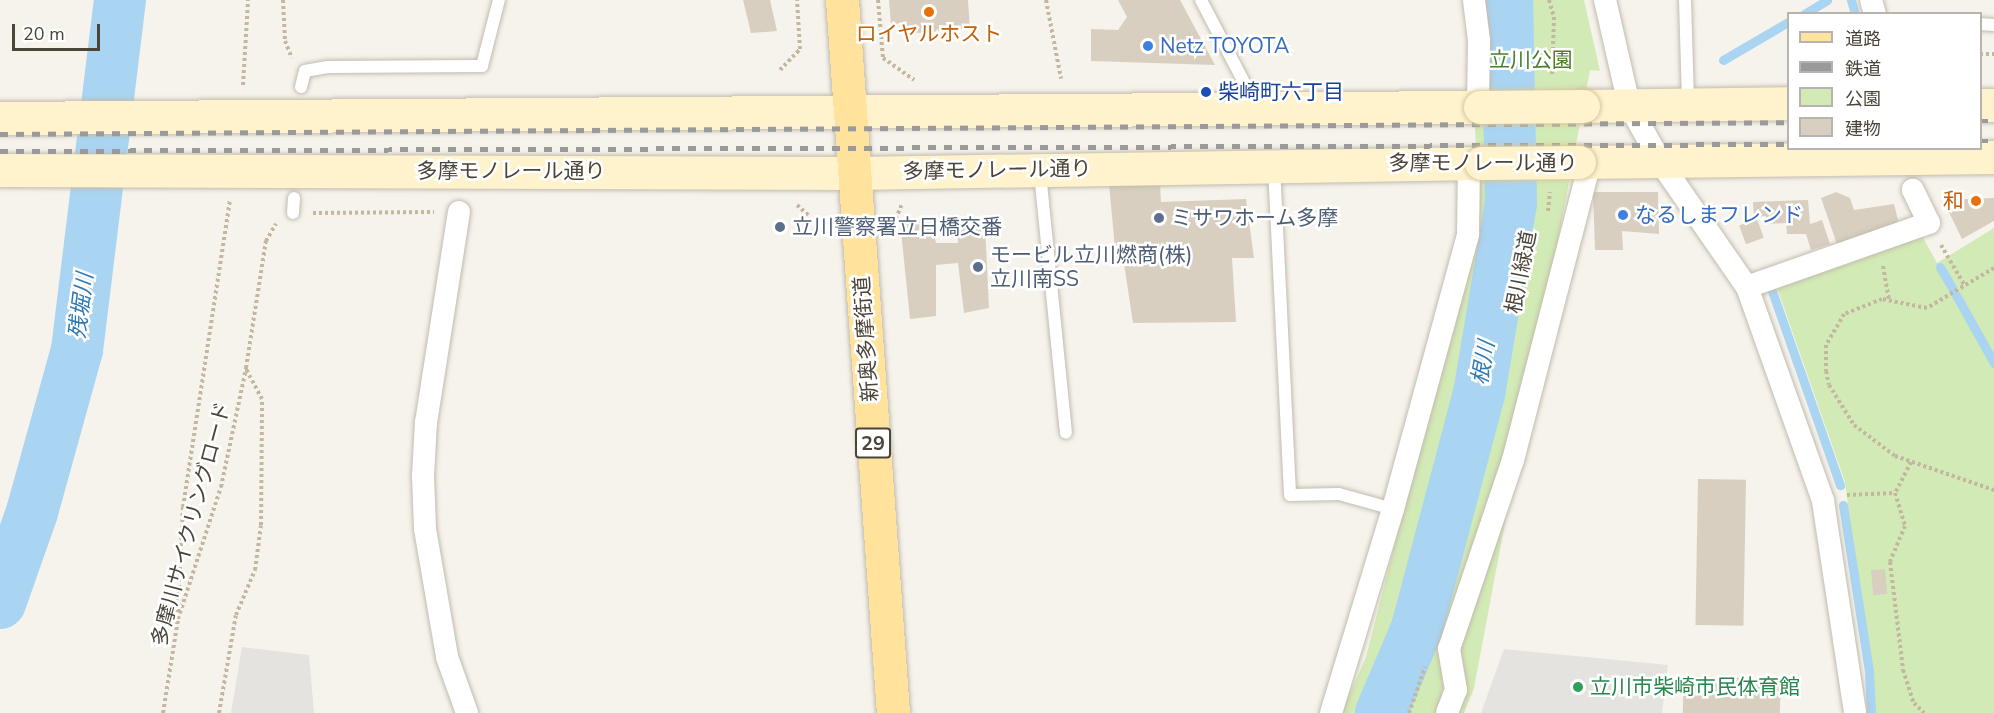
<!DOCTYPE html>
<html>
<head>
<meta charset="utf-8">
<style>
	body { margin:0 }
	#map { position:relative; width:1994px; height:713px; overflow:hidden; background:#f6f3ec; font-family:"Nunito Sans","Noto Sans JP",sans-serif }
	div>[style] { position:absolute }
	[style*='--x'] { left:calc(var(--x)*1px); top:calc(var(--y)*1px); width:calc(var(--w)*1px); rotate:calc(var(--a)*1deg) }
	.green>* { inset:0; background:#d2eab5 }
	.parking>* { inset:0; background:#e5e3e0 }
	.stream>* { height:9px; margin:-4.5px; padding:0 4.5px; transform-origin:4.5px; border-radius:4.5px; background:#a9d4f2 }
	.river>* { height:52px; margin:-26px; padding:0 26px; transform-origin:26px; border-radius:26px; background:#a9d4f2 }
	.building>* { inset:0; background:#d8cfc1; transform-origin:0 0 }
	.path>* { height:4px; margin-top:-2px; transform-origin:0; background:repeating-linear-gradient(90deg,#c4b79f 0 3px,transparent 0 6px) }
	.roads { filter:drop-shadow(0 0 2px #c2bbae) drop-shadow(0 0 2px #c2bbae) }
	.service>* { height:12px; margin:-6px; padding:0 6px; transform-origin:6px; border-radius:6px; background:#fff }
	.minor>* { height:22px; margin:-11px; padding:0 11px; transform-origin:11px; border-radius:11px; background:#fff }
	.secondary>* { height:33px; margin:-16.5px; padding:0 16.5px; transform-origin:16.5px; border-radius:16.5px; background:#fff3cd }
	.primary>* { height:33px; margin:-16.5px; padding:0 16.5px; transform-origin:16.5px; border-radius:16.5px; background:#ffe39c }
	.rail>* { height:4.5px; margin-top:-2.25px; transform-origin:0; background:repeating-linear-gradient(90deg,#9a9a9a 0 8px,transparent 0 16px) }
	.bridges { filter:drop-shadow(0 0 2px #d6c79b) drop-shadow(0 0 2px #d6c79b) }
	.secondary-bridge>* { height:33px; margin:-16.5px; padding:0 16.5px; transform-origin:16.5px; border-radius:16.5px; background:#fff3cd }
	.dots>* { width:16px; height:16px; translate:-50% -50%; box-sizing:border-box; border:3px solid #fff; border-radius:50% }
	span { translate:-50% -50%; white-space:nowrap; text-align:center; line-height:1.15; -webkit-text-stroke:5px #fff; paint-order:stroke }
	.shield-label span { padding:2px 4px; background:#fff; border:2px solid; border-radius:4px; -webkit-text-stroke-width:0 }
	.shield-label { font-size:20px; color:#4b4439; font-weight:700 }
	.food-label { font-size:21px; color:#c56008 }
	.right { translate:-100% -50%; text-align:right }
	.shop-label { font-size:21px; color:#366cbe }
	.left { translate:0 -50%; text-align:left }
	.park-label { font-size:21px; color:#4a7f2a }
	.transit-label { font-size:21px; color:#164399 }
	.street-label { font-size:21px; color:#4b4439 }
	.service-label { font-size:21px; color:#4e5e75 }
	.leisure-label { font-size:21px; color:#27864d }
	.water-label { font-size:22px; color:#2e7ab2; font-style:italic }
	.legend { position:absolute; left:1787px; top:12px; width:195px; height:138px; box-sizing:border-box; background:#fff; border:2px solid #b7b4b0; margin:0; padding:8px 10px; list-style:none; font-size:18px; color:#4b4439 }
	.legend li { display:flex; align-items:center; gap:12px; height:30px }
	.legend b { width:30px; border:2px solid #b7b4b0 }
	.scale { position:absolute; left:12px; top:24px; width:88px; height:27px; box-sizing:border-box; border:3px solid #4b4439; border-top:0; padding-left:8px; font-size:18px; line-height:21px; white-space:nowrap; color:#4b4439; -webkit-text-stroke:4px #fff; paint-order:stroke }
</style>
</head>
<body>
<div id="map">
	<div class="green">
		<i style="clip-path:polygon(1467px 0,1584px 0,1600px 71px,1590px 70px,1474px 688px,1464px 713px,1341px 713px,1366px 657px,1480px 210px)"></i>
		<i style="clip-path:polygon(1994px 228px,1994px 713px,1875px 713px,1845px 482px,1776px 285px,1921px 234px,1937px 263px)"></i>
	</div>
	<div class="parking">
		<i style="clip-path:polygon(242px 647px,309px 655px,314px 713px,231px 713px)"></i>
		<i style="clip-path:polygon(1504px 649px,1668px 665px,1662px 713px,1481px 713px)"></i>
	</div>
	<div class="stream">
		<i style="--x:1851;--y:0;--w:15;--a:74"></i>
		<i style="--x:1804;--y:14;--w:27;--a:-31"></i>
		<i style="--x:1723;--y:60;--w:75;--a:-30.3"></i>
		<i style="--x:1940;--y:267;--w:24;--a:60"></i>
		<i style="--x:1771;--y:288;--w:209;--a:70.7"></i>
		<i style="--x:1956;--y:295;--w:78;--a:60.8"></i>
		<i style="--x:1843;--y:505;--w:168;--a:81.1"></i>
		<i style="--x:1869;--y:671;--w:42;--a:87.3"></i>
	</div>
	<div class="river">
		<i style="--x:0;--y:603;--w:96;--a:-70.6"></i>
		<i style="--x:32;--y:512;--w:168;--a:-74.5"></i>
		<i style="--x:77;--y:350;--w:353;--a:-83"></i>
		<i style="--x:1381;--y:713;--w:92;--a:-67"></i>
		<i style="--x:1417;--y:628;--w:242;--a:-75.2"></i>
		<i style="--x:1479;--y:394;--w:194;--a:-80.5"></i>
		<i style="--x:1511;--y:203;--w:203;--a:-91.1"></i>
	</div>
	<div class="building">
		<i style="clip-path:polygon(743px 0,770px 0,777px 31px,751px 33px)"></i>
		<i style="clip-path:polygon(889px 0,968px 0,970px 29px,903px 34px,902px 23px,891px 25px)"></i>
		<i style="clip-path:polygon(1118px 0,1180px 0,1215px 65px,1091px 61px,1091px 29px,1118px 30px,1127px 17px)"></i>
		<i style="clip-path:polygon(1109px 183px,1160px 184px,1161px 202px,1246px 199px,1254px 258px,1232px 258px,1236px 322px,1133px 323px,1124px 264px,1116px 260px)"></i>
		<i style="clip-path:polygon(1593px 192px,1658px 192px,1659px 234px,1622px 231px,1623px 250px,1595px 250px)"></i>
		<i style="clip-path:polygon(1836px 192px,1850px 198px,1854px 210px,1894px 204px,1900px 228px,1838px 247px,1821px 198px)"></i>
		<i style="clip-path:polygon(1994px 198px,1994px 221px,1962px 239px,1943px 200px)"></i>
		<i style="clip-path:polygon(1808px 200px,1810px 224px,1822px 220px,1830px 244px,1811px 250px,1806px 234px,1787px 234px,1786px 223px,1766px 224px,1766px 216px,1754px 217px,1753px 202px)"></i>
		<i style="clip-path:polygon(931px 219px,936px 243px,958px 243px,958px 227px,985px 225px,989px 308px,964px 313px,958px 263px,936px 265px,936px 316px,910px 319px,900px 221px)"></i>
		<i style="left:1757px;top:219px;width:20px;height:19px;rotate:70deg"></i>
		<i style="left:1698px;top:479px;width:48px;height:146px;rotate:1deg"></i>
		<i style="left:1885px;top:569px;width:25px;height:14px;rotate:85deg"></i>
		<i style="left:1684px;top:676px;width:97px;height:37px;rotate:2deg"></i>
	</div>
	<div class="path">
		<i style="--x:283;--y:0;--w:41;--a:87.2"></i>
		<i style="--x:285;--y:41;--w:18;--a:68"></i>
		<i style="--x:878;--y:0;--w:58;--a:85.1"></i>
		<i style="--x:883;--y:58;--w:38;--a:35"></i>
		<i style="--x:1046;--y:0;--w:80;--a:79.2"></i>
		<i style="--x:1549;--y:0;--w:18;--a:74"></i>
		<i style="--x:1554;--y:17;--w:60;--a:91.9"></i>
		<i style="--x:1980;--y:54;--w:14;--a:0"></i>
		<i style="--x:780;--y:70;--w:29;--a:-46"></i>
		<i style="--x:800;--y:49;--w:49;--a:-93.5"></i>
		<i style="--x:243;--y:85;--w:85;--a:-86.6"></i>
		<i style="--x:797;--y:205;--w:15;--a:42"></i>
		<i style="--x:1548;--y:211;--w:19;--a:-84"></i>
		<i style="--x:313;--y:213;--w:121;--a:-0.5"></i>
		<i style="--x:891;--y:230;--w:28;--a:-67"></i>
		<i style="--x:1941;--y:245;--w:48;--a:59.7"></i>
		<i style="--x:1883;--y:266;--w:34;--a:80"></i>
		<i style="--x:1994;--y:268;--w:78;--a:149.2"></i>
		<i style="--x:1927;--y:308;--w:46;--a:-168.7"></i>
		<i style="--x:1882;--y:299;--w:41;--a:158.5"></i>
		<i style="--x:1844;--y:314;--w:36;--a:120"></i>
		<i style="--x:1826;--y:345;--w:26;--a:90"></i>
		<i style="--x:1826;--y:371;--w:14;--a:78"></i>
		<i style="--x:1829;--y:385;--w:47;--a:58"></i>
		<i style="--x:1854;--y:425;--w:51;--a:37.1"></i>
		<i style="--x:1895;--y:456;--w:105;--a:19"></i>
		<i style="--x:1911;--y:462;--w:35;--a:117"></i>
		<i style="--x:1895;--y:493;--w:34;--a:73"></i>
		<i style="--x:1905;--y:526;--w:39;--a:113"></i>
		<i style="--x:1890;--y:562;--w:109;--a:83.1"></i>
		<i style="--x:1903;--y:670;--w:35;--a:72"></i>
		<i style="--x:1914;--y:703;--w:14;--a:45"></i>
		<i style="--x:1847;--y:495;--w:48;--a:-2.4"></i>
		<i style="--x:178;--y:612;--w:105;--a:-87.3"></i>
		<i style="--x:183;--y:507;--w:311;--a:-81.3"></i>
		<i style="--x:163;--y:713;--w:95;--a:-80.9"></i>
		<i style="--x:178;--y:619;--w:139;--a:-72"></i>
		<i style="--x:221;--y:487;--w:122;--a:-78.1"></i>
		<i style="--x:246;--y:368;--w:129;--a:-81.1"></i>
		<i style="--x:266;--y:241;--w:20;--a:-60"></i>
		<i style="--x:219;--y:713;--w:99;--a:-80.2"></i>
		<i style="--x:236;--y:615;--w:49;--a:-67.1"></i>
		<i style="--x:255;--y:570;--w:45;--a:-82.4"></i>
		<i style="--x:261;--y:525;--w:126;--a:-89.5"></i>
		<i style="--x:262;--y:399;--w:34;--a:-118"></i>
		<i style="--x:1409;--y:713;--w:49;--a:-70.8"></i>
	</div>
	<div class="roads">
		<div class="service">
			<i style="--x:1201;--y:0;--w:119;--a:62.4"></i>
			<i style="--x:1685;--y:0;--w:104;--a:88.3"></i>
			<i style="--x:1980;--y:24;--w:14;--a:4"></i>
			<i style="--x:301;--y:87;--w:16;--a:-76"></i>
			<i style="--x:305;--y:71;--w:23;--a:-10"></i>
			<i style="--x:328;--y:67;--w:154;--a:-0.4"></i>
			<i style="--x:482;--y:66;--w:68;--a:-75.6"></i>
			<i style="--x:1274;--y:167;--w:328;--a:87.2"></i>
			<i style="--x:1290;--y:495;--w:49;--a:-1.2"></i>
			<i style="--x:1339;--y:494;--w:56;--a:15.5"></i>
			<i style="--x:1040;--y:173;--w:261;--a:84.3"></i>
			<i style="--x:293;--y:213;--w:15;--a:-86"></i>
		</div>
		<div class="minor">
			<i style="--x:1474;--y:0;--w:41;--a:83"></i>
			<i style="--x:1479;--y:41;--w:66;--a:90.9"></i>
			<i style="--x:1605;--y:0;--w:108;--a:77.1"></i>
			<i style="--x:1629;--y:105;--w:66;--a:61.1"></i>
			<i style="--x:1661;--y:163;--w:151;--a:55.3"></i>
			<i style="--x:1747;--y:287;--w:227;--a:70.4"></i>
			<i style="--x:1823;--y:501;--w:214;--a:81.4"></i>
			<i style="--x:1871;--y:0;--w:15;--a:74"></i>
			<i style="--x:459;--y:212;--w:213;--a:98.9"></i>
			<i style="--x:426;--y:422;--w:54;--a:93.2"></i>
			<i style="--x:423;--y:476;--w:53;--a:87.8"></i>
			<i style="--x:425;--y:529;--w:130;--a:80.2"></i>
			<i style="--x:447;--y:657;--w:59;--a:70.3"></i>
			<i style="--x:1747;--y:287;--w:193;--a:-19.4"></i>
			<i style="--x:1929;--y:223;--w:37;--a:-116"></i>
			<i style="--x:1331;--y:713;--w:213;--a:-73.1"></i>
			<i style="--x:1393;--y:509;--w:285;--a:-74.7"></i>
			<i style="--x:1468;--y:234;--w:71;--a:-89.2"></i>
			<i style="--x:1447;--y:713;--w:25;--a:-69"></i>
			<i style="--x:1456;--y:690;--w:42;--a:-99.7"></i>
			<i style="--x:1449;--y:649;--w:200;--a:-71.3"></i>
			<i style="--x:1513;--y:460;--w:308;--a:-75.5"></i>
		</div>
		<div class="secondary">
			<i style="--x:1980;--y:105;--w:14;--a:0"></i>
			<i style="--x:1583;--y:106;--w:205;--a:-0.8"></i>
			<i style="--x:0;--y:118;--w:1480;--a:-0.43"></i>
			<i style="--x:1579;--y:162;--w:415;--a:-0.7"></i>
			<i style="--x:0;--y:170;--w:855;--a:0.2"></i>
			<i style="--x:855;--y:173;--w:626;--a:-0.92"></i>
		</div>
		<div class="primary">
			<i style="--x:842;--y:0;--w:715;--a:85.91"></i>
		</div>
	</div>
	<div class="rail">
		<i style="--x:1980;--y:121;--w:14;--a:0"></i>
		<i style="--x:0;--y:134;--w:1788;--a:-0.38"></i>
		<i style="--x:1980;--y:141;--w:14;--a:0"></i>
		<i style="--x:0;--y:151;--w:1788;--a:-0.22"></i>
	</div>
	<div class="bridges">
		<div class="secondary-bridge">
			<i style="--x:1480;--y:107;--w:103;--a:-0.6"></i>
			<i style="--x:1481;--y:163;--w:98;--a:-0.6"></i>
		</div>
	</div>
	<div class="dots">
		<i style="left:929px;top:12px;background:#e8710a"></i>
		<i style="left:1148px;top:46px;background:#3f7fe0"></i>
		<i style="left:1206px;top:92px;background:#1a4fb4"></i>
		<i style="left:1976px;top:201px;background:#e8710a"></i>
		<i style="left:1623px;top:215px;background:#3f7fe0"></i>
		<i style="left:1159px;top:218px;background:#5c6f8a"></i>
		<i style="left:780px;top:227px;background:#5c6f8a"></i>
		<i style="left:978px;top:267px;background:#5c6f8a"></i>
		<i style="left:1578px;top:687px;background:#2e9e5b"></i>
	</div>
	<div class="shield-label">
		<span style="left:873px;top:443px">29</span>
	</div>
	<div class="food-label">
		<span style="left:929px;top:34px">ロイヤルホスト</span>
		<span class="right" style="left:1964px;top:201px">和</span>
	</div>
	<div class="shop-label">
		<span class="left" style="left:1160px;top:46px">Netz TOYOTA</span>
		<span class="left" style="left:1635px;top:215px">なるしまフレンド</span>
	</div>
	<div class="park-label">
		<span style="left:1531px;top:60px">立川公園</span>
	</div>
	<div class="transit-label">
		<span class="left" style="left:1218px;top:92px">柴崎町六丁目</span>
	</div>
	<div class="street-label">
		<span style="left:1483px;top:163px">多摩モノレール通り</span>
		<span style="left:997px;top:170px;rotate:-1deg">多摩モノレール通り</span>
		<span style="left:511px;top:171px">多摩モノレール通り</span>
		<span style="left:1521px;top:272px;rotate:-79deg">根川緑道</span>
		<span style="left:866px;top:339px;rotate:-94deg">新奥多摩街道</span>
		<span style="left:191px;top:524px;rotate:-75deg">多摩川サイクリングロード</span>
	</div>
	<div class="service-label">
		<span class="left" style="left:1171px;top:218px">ミサワホーム多摩</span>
		<span class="left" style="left:792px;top:227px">立川警察署立日橋交番</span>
		<span class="left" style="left:990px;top:267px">モービル立川燃商(株)<br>立川南SS</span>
	</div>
	<div class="leisure-label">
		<span class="left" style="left:1590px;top:687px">立川市柴崎市民体育館</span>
	</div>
	<div class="water-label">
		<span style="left:82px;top:306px;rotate:-83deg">残堀川</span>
		<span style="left:1484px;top:363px;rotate:-80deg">根川</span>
	</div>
	<ul class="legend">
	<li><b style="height:8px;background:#ffe39c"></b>道路</li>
	<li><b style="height:8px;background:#9a9a9a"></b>鉄道</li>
	<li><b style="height:16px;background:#d2eab5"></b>公園</li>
	<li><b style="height:16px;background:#d8cfc1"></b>建物</li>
	</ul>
	<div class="scale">20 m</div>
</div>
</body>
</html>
